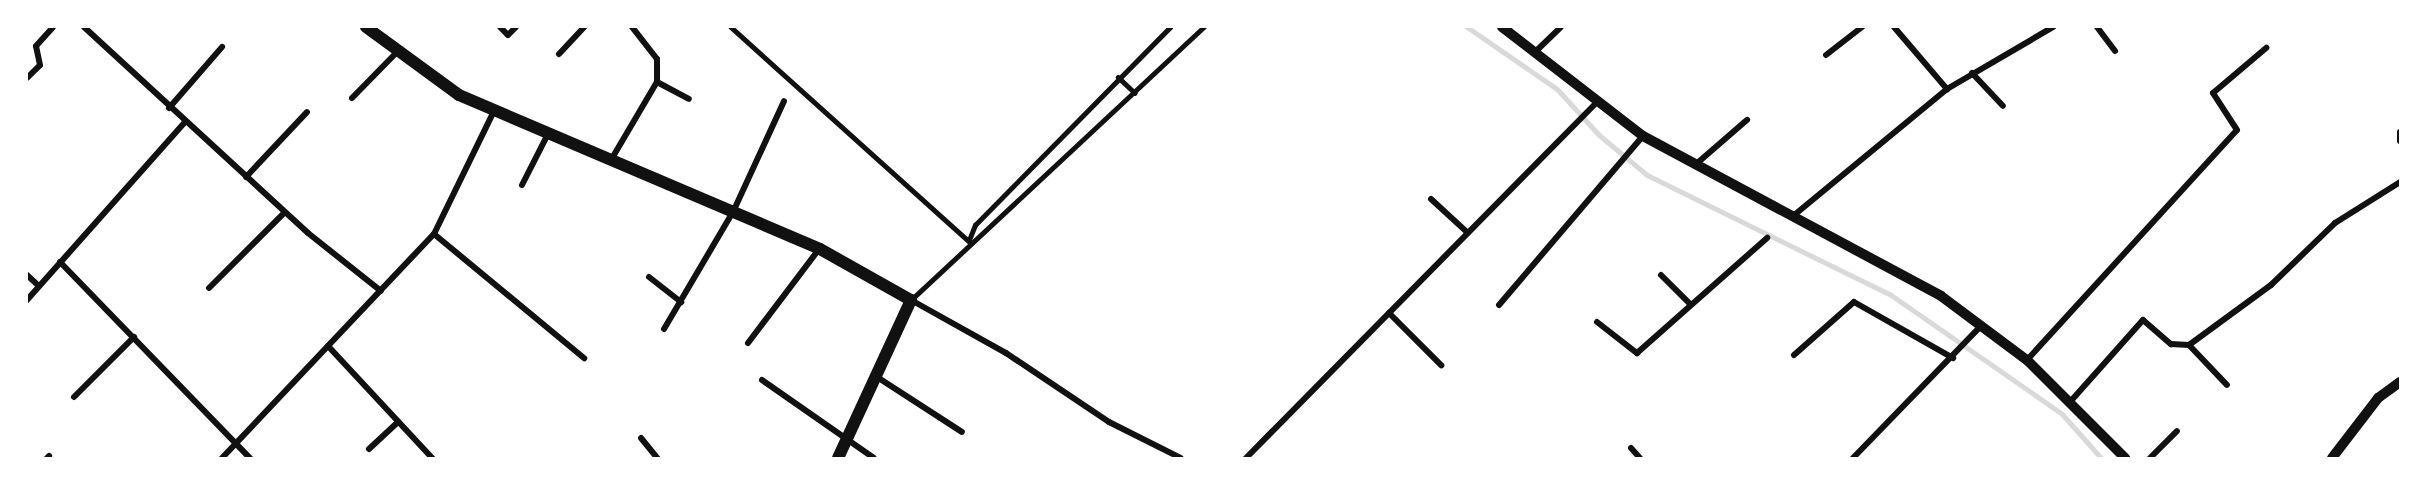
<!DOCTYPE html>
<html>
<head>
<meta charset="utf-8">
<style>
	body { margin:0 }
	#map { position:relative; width:2427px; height:485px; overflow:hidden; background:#fff; font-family:Quicksand,sans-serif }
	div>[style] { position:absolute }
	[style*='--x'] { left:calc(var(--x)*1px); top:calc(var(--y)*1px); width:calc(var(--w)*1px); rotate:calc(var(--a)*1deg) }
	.stream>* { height:5px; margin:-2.5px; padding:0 2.5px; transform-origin:2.5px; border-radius:2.5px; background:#d9d9d9 }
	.service>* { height:4.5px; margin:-2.25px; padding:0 2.25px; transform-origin:2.25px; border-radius:2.25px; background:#111 }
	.minor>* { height:6px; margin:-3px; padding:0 3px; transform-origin:3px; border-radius:3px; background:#111 }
	.tertiary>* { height:10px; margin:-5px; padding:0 5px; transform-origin:5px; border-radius:5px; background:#111 }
	.secondary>* { height:12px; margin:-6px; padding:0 6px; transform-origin:6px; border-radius:6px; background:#111 }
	span { translate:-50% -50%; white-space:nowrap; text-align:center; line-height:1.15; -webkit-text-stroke:4.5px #fff; paint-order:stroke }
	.frame { position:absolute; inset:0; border:28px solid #fff; pointer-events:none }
</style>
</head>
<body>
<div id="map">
	<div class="stream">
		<i style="--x:1467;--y:27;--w:109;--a:34.6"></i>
		<i style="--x:1557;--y:89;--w:62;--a:47.6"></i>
		<i style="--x:1599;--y:135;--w:62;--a:39.8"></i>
		<i style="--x:1647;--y:175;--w:272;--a:26.2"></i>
		<i style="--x:1891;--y:295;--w:208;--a:34.8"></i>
		<i style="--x:2062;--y:414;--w:59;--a:48.4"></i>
	</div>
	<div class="service">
		<i style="--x:731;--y:27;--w:320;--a:42"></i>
		<i style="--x:1118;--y:77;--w:23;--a:43"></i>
		<i style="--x:969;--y:240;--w:16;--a:-68"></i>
		<i style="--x:975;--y:225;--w:278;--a:-45.4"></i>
		<i style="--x:912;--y:299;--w:399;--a:-43"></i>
	</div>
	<div class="minor">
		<i style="--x:84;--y:27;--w:304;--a:42.6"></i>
		<i style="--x:308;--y:233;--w:93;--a:38.5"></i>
		<i style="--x:500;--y:27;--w:11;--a:45"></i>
		<i style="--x:508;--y:35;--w:11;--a:-45"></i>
		<i style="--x:1894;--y:27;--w:82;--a:49.5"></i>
		<i style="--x:2097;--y:27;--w:30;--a:53"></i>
		<i style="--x:1534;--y:53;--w:37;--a:-44"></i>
		<i style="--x:559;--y:54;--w:37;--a:-47"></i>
		<i style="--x:1826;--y:55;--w:46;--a:-37.9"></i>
		<i style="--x:1972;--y:73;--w:45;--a:46.8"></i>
		<i style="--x:27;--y:78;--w:18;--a:-45"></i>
		<i style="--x:40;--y:65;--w:19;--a:-102"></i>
		<i style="--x:36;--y:46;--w:25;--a:-48"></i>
		<i style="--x:657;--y:82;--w:36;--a:28"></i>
		<i style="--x:352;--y:98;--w:64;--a:-45.6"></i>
		<i style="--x:169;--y:108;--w:81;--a:-49"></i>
		<i style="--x:2400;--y:132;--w:9;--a:90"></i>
		<i style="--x:611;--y:160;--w:91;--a:-59.5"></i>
		<i style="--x:657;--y:82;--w:23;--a:-90"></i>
		<i style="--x:657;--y:59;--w:41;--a:-128"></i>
		<i style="--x:1695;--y:165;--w:69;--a:-40.9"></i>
		<i style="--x:246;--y:177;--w:89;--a:-46.8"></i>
		<i style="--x:522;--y:185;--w:57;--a:-63"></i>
		<i style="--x:1431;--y:199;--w:50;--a:42.6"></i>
		<i style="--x:1793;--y:216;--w:200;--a:-39.5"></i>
		<i style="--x:1947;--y:89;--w:123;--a:-30.3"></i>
		<i style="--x:434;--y:234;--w:195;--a:39.6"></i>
		<i style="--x:60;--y:262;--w:273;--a:45.9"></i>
		<i style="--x:27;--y:275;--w:16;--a:43"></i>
		<i style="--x:1661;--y:275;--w:41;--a:45"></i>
		<i style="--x:649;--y:277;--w:41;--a:38"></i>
		<i style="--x:209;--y:288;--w:107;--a:-45"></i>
		<i style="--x:27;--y:300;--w:238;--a:-48.4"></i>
		<i style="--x:911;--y:300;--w:109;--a:29.2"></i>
		<i style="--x:1006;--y:353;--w:124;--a:33.8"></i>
		<i style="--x:1109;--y:422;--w:80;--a:26.6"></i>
		<i style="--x:1499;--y:305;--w:222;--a:-49.6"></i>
		<i style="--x:1389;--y:313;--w:74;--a:45"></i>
		<i style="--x:1597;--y:322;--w:51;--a:37.8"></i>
		<i style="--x:1637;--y:353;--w:174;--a:-41.5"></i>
		<i style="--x:664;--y:329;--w:136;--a:-59.5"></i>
		<i style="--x:733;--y:212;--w:122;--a:-65.3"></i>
		<i style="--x:748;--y:343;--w:118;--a:-52.9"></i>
		<i style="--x:2189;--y:345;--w:55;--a:46.5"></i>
		<i style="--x:328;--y:346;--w:153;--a:47.1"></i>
		<i style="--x:1794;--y:355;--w:80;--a:-41.5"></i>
		<i style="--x:1854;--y:302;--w:114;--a:29.5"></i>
		<i style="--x:2027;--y:360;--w:311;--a:-47.6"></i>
		<i style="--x:2237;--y:130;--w:44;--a:-123"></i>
		<i style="--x:2213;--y:93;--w:70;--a:-40.3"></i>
		<i style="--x:877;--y:377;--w:101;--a:32.9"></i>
		<i style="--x:762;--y:380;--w:136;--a:34.9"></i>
		<i style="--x:74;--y:397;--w:85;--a:-45"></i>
		<i style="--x:2070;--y:402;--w:110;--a:-48.3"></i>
		<i style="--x:2143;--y:320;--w:37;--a:41"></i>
		<i style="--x:2171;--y:344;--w:18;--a:3"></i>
		<i style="--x:2189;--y:345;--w:102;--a:-36.2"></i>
		<i style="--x:2271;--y:285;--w:89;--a:-44.1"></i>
		<i style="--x:2335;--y:223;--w:77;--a:-32.2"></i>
		<i style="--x:641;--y:438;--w:26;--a:51"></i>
		<i style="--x:1631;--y:448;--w:13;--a:48"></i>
		<i style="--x:369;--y:449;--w:40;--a:-43"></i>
		<i style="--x:47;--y:458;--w:3;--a:-45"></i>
		<i style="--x:222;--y:458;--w:308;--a:-46.6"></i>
		<i style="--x:434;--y:234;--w:137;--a:-64"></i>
		<i style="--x:1246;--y:458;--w:500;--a:-45.4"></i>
		<i style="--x:1853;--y:458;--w:185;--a:-45.9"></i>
		<i style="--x:2150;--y:458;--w:38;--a:-45"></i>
	</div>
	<div class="tertiary">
		<i style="--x:1502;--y:27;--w:178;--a:37.7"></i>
		<i style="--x:1643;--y:136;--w:338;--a:28.2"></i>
		<i style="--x:1941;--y:296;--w:107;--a:36.7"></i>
		<i style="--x:2027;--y:360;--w:139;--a:45"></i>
		<i style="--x:2332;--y:458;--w:76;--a:-52.5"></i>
		<i style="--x:2378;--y:398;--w:27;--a:-36"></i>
	</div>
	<div class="secondary">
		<i style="--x:366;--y:27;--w:115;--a:36.2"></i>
		<i style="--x:459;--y:95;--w:392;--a:23.1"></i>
		<i style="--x:820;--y:249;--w:104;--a:29.3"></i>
		<i style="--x:911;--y:300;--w:174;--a:114.8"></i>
	</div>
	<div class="frame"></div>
</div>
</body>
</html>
